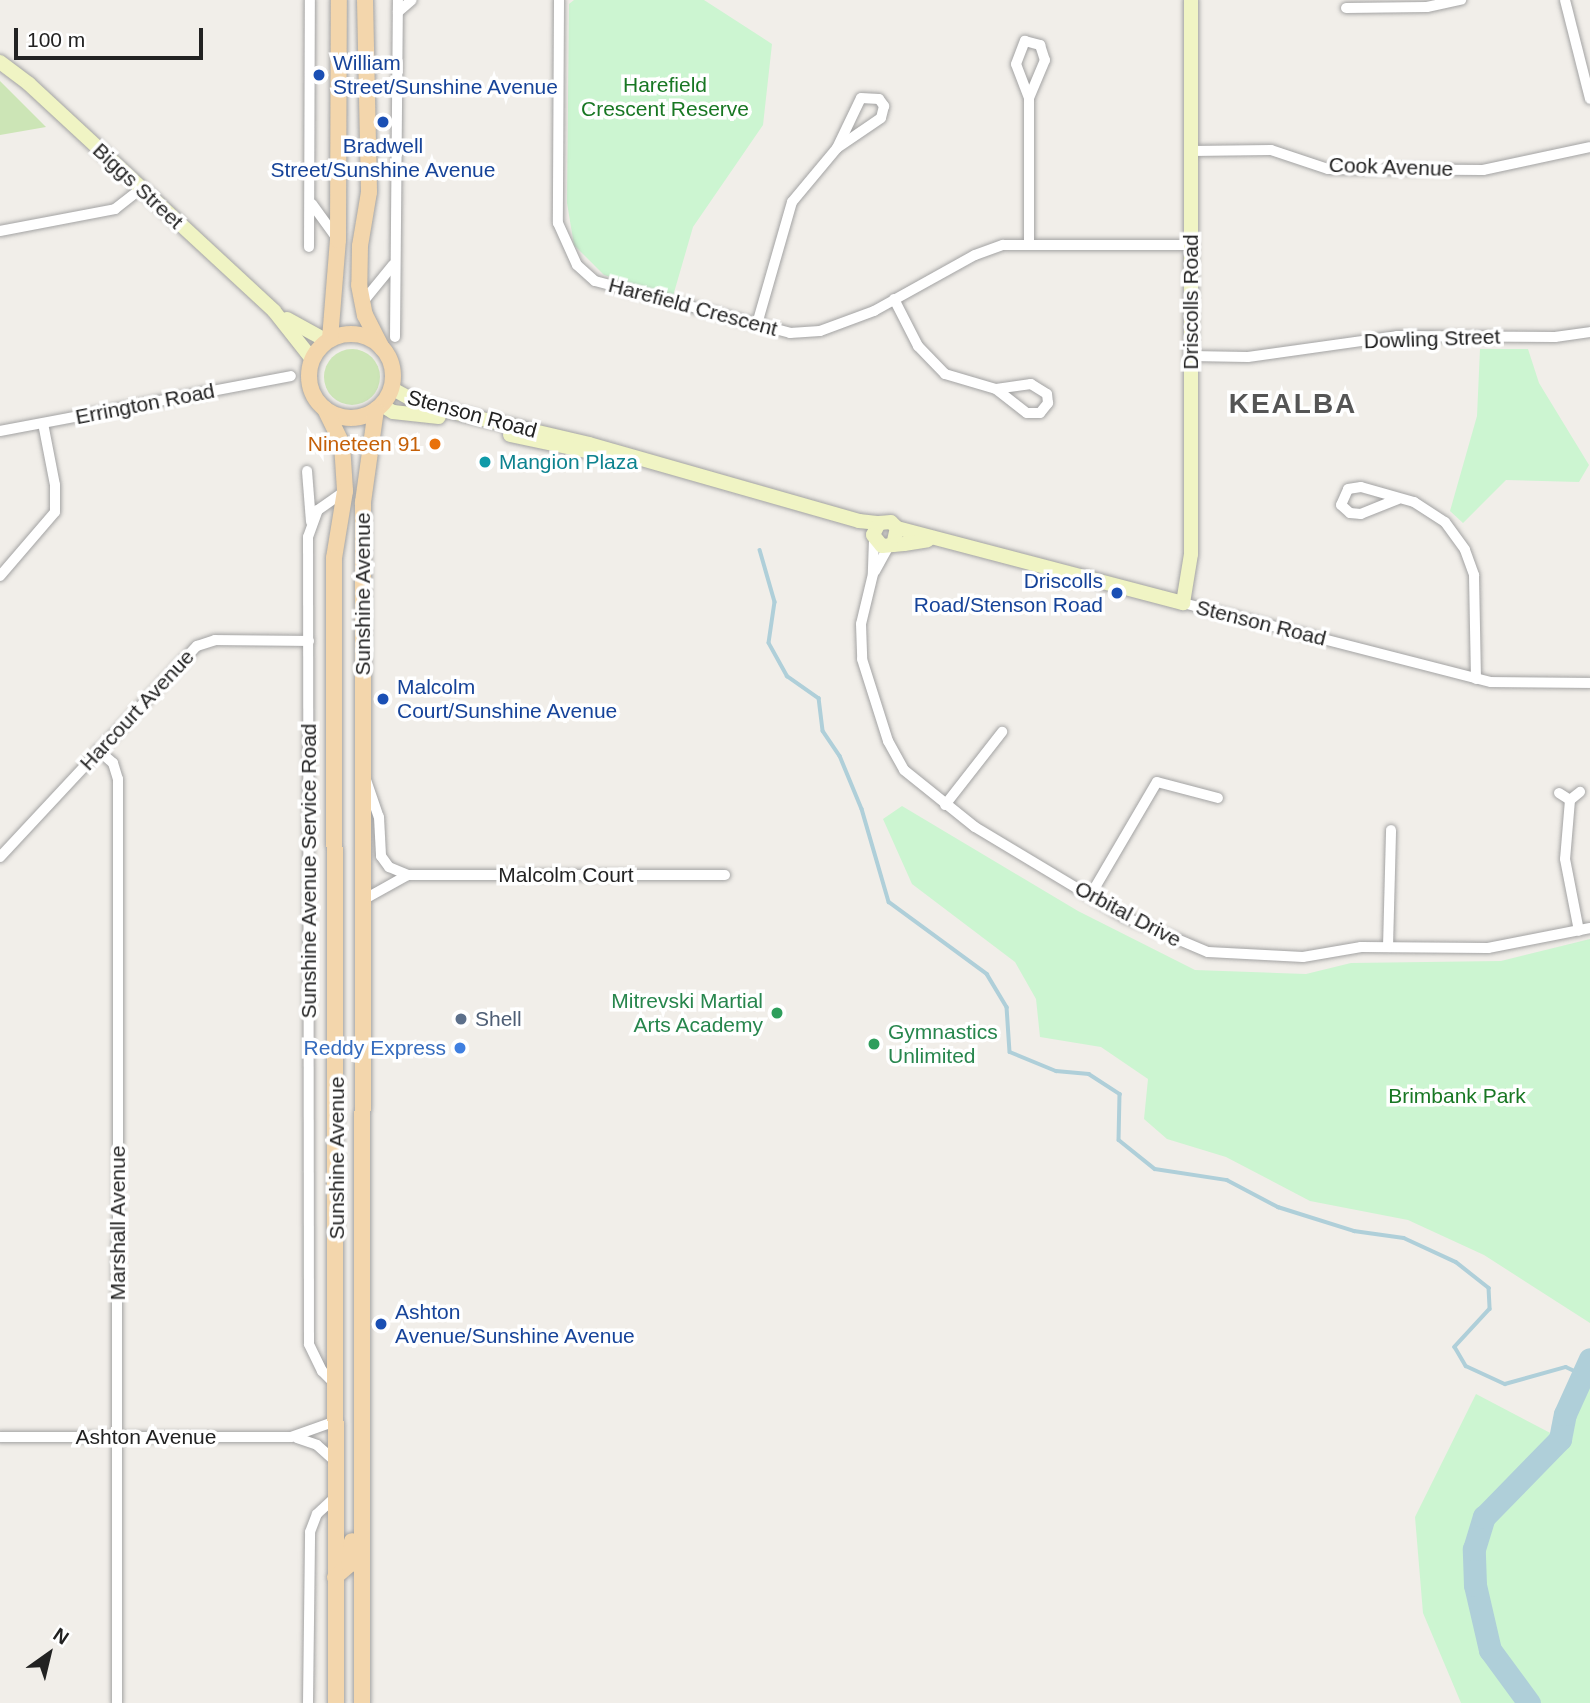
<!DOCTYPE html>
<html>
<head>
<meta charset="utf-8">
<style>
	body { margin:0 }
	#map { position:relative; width:1590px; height:1703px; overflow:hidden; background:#f1eee9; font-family:Arial,sans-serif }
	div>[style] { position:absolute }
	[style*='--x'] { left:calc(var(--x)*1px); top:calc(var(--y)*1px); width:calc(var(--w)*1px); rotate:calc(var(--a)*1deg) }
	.grass>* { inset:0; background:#cce5b6 }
	.round { border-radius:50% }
	.park>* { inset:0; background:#ccf5d1 }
	.stream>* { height:3.5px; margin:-1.75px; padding:0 1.75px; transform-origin:1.75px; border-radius:1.75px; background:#afcfd9 }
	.river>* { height:23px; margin:-11.5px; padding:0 11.5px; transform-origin:11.5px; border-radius:11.5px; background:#afcfd9 }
	.roads { filter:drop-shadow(0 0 2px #a3a3a3) drop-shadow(0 0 2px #a3a3a3) }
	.street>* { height:10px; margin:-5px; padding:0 5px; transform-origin:5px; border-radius:5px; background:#fff }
	.secondary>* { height:14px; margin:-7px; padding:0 7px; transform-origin:7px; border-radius:7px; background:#f0f4c4 }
	.primary>* { height:16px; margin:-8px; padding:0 8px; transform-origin:8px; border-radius:8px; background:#f3d6ac }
	.primary>.ring { margin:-8px; padding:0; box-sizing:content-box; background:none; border:16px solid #f3d6ac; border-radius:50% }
	.dots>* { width:19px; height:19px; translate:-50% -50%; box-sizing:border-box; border:4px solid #fff; border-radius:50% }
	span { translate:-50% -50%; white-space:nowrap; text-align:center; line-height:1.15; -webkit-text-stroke:7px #fff; paint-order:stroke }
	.transit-label { font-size:21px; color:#164399 }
	.left { translate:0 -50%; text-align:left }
	.right { translate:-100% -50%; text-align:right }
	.park-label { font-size:21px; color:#187723 }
	.street-label { font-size:21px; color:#222 }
	.food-label { font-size:21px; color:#c56008 }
	.culture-label { font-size:21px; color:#0d838f }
	.leisure-label { font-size:21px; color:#27864d }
	.service-label { font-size:21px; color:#4e5e75 }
	.shop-label { font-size:21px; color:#366cbe }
	.district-label { font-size:28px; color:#555; font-weight:700; letter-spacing:2px }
	.north { position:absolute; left:14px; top:1619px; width:70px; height:70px; -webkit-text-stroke:5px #fff; paint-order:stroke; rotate:34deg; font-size:19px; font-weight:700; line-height:28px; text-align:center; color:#222 }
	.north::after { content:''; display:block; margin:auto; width:24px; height:32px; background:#222; clip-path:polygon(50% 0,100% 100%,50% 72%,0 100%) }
	.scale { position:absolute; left:14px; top:28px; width:189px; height:32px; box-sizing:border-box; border:4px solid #222; border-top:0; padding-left:9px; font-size:21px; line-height:24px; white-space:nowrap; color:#222; -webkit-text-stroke:5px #fff; paint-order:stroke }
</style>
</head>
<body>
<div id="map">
	<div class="grass">
		<i style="clip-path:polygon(0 81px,46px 127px,0 135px)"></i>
		<i class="round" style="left:324px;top:349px;width:56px;height:56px"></i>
	</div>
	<div class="park">
		<i style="clip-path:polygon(574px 0,704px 0,772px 44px,763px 125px,693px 227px,673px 296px,604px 275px,574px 245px,567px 203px,569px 4px)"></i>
		<i style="clip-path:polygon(1480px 349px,1528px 349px,1539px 383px,1589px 465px,1579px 482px,1506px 480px,1463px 523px,1450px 511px,1477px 416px)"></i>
		<i style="clip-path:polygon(902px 806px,1078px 911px,1195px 970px,1306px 974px,1351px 963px,1501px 961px,1590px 939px,1590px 1323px,1484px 1255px,1408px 1220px,1310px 1201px,1226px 1157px,1167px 1139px,1144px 1119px,1148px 1079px,1101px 1047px,1040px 1037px,1036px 999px,1015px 962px,912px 884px,883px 819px)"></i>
		<i style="clip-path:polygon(1590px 1359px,1590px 1703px,1461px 1703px,1423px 1613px,1415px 1517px,1476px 1394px,1560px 1438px)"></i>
	</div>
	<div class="stream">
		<i style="--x:760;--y:550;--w:54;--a:73.9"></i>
		<i style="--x:775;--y:602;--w:41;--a:98.3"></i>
		<i style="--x:769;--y:643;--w:38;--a:61"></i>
		<i style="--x:787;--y:676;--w:39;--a:35"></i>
		<i style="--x:819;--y:698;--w:33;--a:83"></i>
		<i style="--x:823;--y:731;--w:30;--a:56"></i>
		<i style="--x:840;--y:756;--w:57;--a:67.5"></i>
		<i style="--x:862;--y:809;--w:97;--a:73.8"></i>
		<i style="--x:889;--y:902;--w:122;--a:36.3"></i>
		<i style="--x:987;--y:974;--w:39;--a:59"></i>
		<i style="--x:1007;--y:1007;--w:45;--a:86.2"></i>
		<i style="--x:1010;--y:1052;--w:50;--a:22.4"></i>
		<i style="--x:1056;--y:1071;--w:33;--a:5"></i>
		<i style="--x:1089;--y:1074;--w:37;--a:33"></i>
		<i style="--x:1120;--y:1094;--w:46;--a:91.2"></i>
		<i style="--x:1119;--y:1140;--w:46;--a:38.9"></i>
		<i style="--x:1155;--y:1169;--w:73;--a:8.7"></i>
		<i style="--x:1227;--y:1180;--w:58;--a:27.9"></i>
		<i style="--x:1278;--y:1207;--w:80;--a:17.5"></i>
		<i style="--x:1354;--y:1231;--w:50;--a:8"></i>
		<i style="--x:1404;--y:1238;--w:57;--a:24.8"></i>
		<i style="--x:1456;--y:1262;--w:42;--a:38.2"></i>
		<i style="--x:1489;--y:1288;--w:21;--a:87"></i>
		<i style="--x:1490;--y:1309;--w:52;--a:132.6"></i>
		<i style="--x:1455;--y:1347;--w:22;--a:60"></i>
		<i style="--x:1466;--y:1366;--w:43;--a:24.8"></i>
		<i style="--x:1505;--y:1384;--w:63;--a:-15.6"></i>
		<i style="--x:1566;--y:1367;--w:17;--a:25"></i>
	</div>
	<div class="river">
		<i style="--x:1529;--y:1703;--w:66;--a:-126.3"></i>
		<i style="--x:1490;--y:1650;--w:67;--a:-103"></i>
		<i style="--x:1475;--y:1585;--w:36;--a:-92"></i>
		<i style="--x:1474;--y:1549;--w:34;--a:-73"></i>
		<i style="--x:1484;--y:1517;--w:109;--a:-45.7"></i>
		<i style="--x:1560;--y:1439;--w:25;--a:-79"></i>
		<i style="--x:1565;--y:1414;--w:60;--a:-65.6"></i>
	</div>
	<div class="roads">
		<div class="street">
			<i style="--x:559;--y:0;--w:223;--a:90.3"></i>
			<i style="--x:558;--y:223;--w:46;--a:65.7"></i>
			<i style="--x:577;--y:265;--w:24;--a:42"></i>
			<i style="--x:595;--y:281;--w:202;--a:14.9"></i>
			<i style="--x:790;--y:333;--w:30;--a:-4"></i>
			<i style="--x:820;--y:331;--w:58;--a:-20.3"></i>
			<i style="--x:874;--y:311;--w:115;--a:-29"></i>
			<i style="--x:975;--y:255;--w:30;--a:-20"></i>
			<i style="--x:1003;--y:245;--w:187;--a:0"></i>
			<i style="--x:1565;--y:0;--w:102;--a:75.8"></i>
			<i style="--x:1346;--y:8;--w:81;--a:-0.7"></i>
			<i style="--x:1427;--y:7;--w:35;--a:-12"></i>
			<i style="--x:398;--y:12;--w:18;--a:-41"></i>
			<i style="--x:1192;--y:151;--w:79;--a:-0.7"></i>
			<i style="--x:1271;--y:150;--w:60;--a:18.4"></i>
			<i style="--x:1328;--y:169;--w:155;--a:0.4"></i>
			<i style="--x:1483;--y:170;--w:109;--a:-12.1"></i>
			<i style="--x:312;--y:204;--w:44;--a:54.2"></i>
			<i style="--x:0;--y:231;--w:117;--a:-10.8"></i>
			<i style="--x:115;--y:209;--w:33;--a:-38"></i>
			<i style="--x:1029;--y:244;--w:146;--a:-90"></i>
			<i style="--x:1029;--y:98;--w:36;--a:-111"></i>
			<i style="--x:1016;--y:64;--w:25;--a:-69"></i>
			<i style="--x:1025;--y:41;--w:16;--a:15"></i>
			<i style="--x:1040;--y:45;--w:16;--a:72"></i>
			<i style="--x:1045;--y:60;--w:41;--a:112.8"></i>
			<i style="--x:309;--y:247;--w:247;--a:-89.8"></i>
			<i style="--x:894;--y:299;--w:53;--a:62.9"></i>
			<i style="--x:918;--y:346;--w:39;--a:46"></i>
			<i style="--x:945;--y:374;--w:53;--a:16.4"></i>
			<i style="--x:996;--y:389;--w:39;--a:38"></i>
			<i style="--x:1027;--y:413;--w:13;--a:0"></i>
			<i style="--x:1040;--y:413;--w:13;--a:-51"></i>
			<i style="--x:1048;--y:403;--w:9;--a:-96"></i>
			<i style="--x:1047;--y:394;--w:19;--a:-148"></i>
			<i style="--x:1031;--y:384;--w:35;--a:172"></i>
			<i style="--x:362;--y:303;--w:49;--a:-50.8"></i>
			<i style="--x:757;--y:324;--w:127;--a:-74"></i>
			<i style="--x:792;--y:202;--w:70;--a:-50.2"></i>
			<i style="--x:837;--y:148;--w:55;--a:-64.4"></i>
			<i style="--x:861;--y:98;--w:18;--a:3"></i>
			<i style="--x:879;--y:99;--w:9;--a:54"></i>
			<i style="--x:884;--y:106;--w:12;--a:104"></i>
			<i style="--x:881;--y:118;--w:53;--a:145.7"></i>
			<i style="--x:395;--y:337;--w:337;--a:-89.5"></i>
			<i style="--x:1190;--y:356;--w:58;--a:1"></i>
			<i style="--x:1248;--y:357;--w:150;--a:-8"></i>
			<i style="--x:1397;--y:336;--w:158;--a:0.4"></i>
			<i style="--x:1555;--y:337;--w:35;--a:-8"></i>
			<i style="--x:0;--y:431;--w:296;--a:-10.7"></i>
			<i style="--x:307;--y:471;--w:51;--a:85.5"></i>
			<i style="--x:1398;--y:499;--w:40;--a:158"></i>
			<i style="--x:1361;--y:514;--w:11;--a:-175"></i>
			<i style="--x:1350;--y:513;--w:12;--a:-138"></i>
			<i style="--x:1341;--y:505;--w:17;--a:-66"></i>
			<i style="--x:1348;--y:489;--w:13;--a:-9"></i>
			<i style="--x:1361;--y:487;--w:55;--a:15.8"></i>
			<i style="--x:1414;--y:502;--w:37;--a:33"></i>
			<i style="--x:1445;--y:522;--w:34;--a:54"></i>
			<i style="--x:1465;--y:550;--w:27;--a:70"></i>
			<i style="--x:1474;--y:575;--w:104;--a:88.9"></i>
			<i style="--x:874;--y:539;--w:35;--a:92"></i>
			<i style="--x:873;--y:574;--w:51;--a:103.5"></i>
			<i style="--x:861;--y:624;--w:35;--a:88"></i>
			<i style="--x:862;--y:659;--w:86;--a:72.4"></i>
			<i style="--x:888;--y:741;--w:33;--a:61"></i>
			<i style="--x:904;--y:770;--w:91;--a:38.8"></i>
			<i style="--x:975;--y:827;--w:175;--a:31"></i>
			<i style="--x:1125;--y:917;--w:90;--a:22.9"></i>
			<i style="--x:1208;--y:952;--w:95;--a:3"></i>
			<i style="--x:1303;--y:957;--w:59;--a:-9.8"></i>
			<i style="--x:1361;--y:947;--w:127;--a:0.5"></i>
			<i style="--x:1488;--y:948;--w:104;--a:-11.1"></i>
			<i style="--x:875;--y:571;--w:29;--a:-61"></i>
			<i style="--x:0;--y:576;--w:84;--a:-49.3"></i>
			<i style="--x:55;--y:512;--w:27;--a:-90"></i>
			<i style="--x:55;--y:485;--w:63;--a:-101"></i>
			<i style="--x:1183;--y:603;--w:318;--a:14.4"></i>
			<i style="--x:1491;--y:682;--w:99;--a:0.6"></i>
			<i style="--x:98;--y:750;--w:20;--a:41"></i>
			<i style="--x:113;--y:763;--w:17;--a:73"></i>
			<i style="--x:118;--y:779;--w:924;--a:90.06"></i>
			<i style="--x:366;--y:780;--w:39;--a:71"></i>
			<i style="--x:379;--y:817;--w:39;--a:87"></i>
			<i style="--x:381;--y:856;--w:14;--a:54"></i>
			<i style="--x:389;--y:867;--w:21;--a:23"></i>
			<i style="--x:1559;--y:793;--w:13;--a:32"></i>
			<i style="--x:1570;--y:800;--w:13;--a:-39"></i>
			<i style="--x:1570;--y:800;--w:59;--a:94.8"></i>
			<i style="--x:1565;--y:859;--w:73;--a:79"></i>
			<i style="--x:945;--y:805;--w:93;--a:-52"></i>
			<i style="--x:0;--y:857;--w:289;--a:-47"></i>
			<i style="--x:197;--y:646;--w:19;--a:-18"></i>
			<i style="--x:215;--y:640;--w:94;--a:0.6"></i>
			<i style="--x:1090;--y:896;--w:132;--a:-59.6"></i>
			<i style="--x:1157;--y:782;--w:63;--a:14.7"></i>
			<i style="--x:363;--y:900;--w:51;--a:-29.1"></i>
			<i style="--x:408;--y:875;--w:317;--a:0"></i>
			<i style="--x:1388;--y:947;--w:117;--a:-88.5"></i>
			<i style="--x:336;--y:1385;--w:20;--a:-135"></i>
			<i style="--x:322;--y:1371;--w:30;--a:-116"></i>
			<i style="--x:309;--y:1344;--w:807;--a:-90.07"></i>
			<i style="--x:308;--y:537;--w:29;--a:-70"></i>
			<i style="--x:318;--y:510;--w:33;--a:-35"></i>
			<i style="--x:0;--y:1437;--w:291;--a:0"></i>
			<i style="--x:291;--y:1437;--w:48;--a:-19.6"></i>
			<i style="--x:297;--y:1438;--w:21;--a:19"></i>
			<i style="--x:317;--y:1445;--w:24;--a:42"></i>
			<i style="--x:308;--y:1703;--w:171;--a:-89.3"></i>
			<i style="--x:310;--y:1532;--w:19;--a:-69"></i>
			<i style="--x:317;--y:1514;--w:25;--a:-43"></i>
		</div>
		<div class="secondary">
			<i style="--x:0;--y:62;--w:36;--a:37"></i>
			<i style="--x:29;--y:84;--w:334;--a:42.8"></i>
			<i style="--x:274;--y:311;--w:61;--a:51.6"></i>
			<i style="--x:287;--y:319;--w:46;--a:28.8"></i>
			<i style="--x:391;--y:388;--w:35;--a:29"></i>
			<i style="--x:422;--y:405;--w:171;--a:13.1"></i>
			<i style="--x:589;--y:444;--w:281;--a:15.9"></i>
			<i style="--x:859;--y:521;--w:20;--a:6"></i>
			<i style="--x:381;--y:405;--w:14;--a:30"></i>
			<i style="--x:393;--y:412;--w:46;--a:6.2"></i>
			<i style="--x:510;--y:435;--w:98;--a:11.8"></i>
			<i style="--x:897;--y:528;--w:296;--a:14.7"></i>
			<i style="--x:1183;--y:603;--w:50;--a:-80.7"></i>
			<i style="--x:1191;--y:554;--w:554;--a:-90"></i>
			<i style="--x:893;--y:545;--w:17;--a:-77"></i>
			<i style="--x:897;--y:528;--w:8;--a:-135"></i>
			<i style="--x:891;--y:522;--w:12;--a:175"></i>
			<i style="--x:879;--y:523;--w:13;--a:117"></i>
			<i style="--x:873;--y:535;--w:14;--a:51"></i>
			<i style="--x:882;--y:546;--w:22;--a:-5"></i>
			<i style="--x:904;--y:544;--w:24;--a:-9"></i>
		</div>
		<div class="primary">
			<i style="--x:365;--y:0;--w:192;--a:88.8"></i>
			<i style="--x:369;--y:192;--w:55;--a:99.5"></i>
			<i style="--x:360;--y:246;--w:39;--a:91"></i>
			<i style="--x:359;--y:285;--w:31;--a:79"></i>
			<i style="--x:365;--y:315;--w:37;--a:63"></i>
			<i class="ring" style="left:309px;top:334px;width:68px;height:68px"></i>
			<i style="--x:330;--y:339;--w:99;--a:-85.4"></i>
			<i style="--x:338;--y:240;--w:240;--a:-89.8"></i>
			<i style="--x:325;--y:409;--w:39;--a:64"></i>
			<i style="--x:342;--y:444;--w:47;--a:86.3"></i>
			<i style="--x:345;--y:491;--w:68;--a:99.3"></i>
			<i style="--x:334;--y:558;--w:1145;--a:89.9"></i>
			<i style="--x:335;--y:1577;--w:18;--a:-41"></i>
			<i style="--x:349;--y:1565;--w:24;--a:-83"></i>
			<i style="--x:362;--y:1703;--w:1201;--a:-89.95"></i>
			<i style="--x:363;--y:502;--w:93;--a:-82"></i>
		</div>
	</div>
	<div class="dots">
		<i style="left:319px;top:75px;background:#1a4fb4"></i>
		<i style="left:383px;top:122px;background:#1a4fb4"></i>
		<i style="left:435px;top:444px;background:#e8710a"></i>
		<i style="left:485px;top:462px;background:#0f9aa8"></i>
		<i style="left:1117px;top:593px;background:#1a4fb4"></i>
		<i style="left:383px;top:699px;background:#1a4fb4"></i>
		<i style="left:777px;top:1013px;background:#2e9e5b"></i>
		<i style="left:461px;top:1019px;background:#5c6f8a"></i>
		<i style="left:874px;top:1044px;background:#2e9e5b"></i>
		<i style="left:460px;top:1048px;background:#3f7fe0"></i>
		<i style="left:381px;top:1324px;background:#1a4fb4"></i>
	</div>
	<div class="transit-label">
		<span class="left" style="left:333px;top:75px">William<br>Street/Sunshine Avenue</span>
		<span style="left:383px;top:158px">Bradwell<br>Street/Sunshine Avenue</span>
		<span class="right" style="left:1103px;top:593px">Driscolls<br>Road/Stenson Road</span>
		<span class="left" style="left:397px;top:699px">Malcolm<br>Court/Sunshine Avenue</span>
		<span class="left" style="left:395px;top:1324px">Ashton<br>Avenue/Sunshine Avenue</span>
	</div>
	<div class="park-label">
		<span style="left:665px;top:97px">Harefield<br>Crescent Reserve</span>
		<span style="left:1457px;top:1096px">Brimbank Park</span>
	</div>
	<div class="street-label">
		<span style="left:1391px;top:167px;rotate:2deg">Cook Avenue</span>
		<span style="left:138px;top:186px;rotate:43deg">Biggs Street</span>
		<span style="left:1191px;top:302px;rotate:-90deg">Driscolls Road</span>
		<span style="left:693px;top:307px;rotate:15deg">Harefield Crescent</span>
		<span style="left:1432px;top:339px;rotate:-2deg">Dowling Street</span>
		<span style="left:145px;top:404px;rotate:-11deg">Errington Road</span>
		<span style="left:472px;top:414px;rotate:15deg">Stenson Road</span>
		<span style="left:363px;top:594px;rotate:-90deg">Sunshine Avenue</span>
		<span style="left:1261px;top:623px;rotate:14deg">Stenson Road</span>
		<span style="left:137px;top:710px;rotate:-47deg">Harcourt Avenue</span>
		<span style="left:309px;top:871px;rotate:-90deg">Sunshine Avenue Service Road</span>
		<span style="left:566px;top:875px">Malcolm Court</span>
		<span style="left:1128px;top:914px;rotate:28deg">Orbital Drive</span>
		<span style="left:337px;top:1158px;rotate:-90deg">Sunshine Avenue</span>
		<span style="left:118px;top:1223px;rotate:-90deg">Marshall Avenue</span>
		<span style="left:146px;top:1437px">Ashton Avenue</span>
	</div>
	<div class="food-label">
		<span class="right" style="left:421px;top:444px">Nineteen 91</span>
	</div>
	<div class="culture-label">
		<span class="left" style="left:499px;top:462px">Mangion Plaza</span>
	</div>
	<div class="leisure-label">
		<span class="right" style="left:763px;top:1013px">Mitrevski Martial<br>Arts Academy</span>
		<span class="left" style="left:888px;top:1044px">Gymnastics<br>Unlimited</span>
	</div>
	<div class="service-label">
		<span class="left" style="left:475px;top:1019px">Shell</span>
	</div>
	<div class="shop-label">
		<span class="right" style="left:446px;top:1048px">Reddy Express</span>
	</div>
	<div class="district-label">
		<span style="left:1293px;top:404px">KEALBA</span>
	</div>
	<div class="north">N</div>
	<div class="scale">100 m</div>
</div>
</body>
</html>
